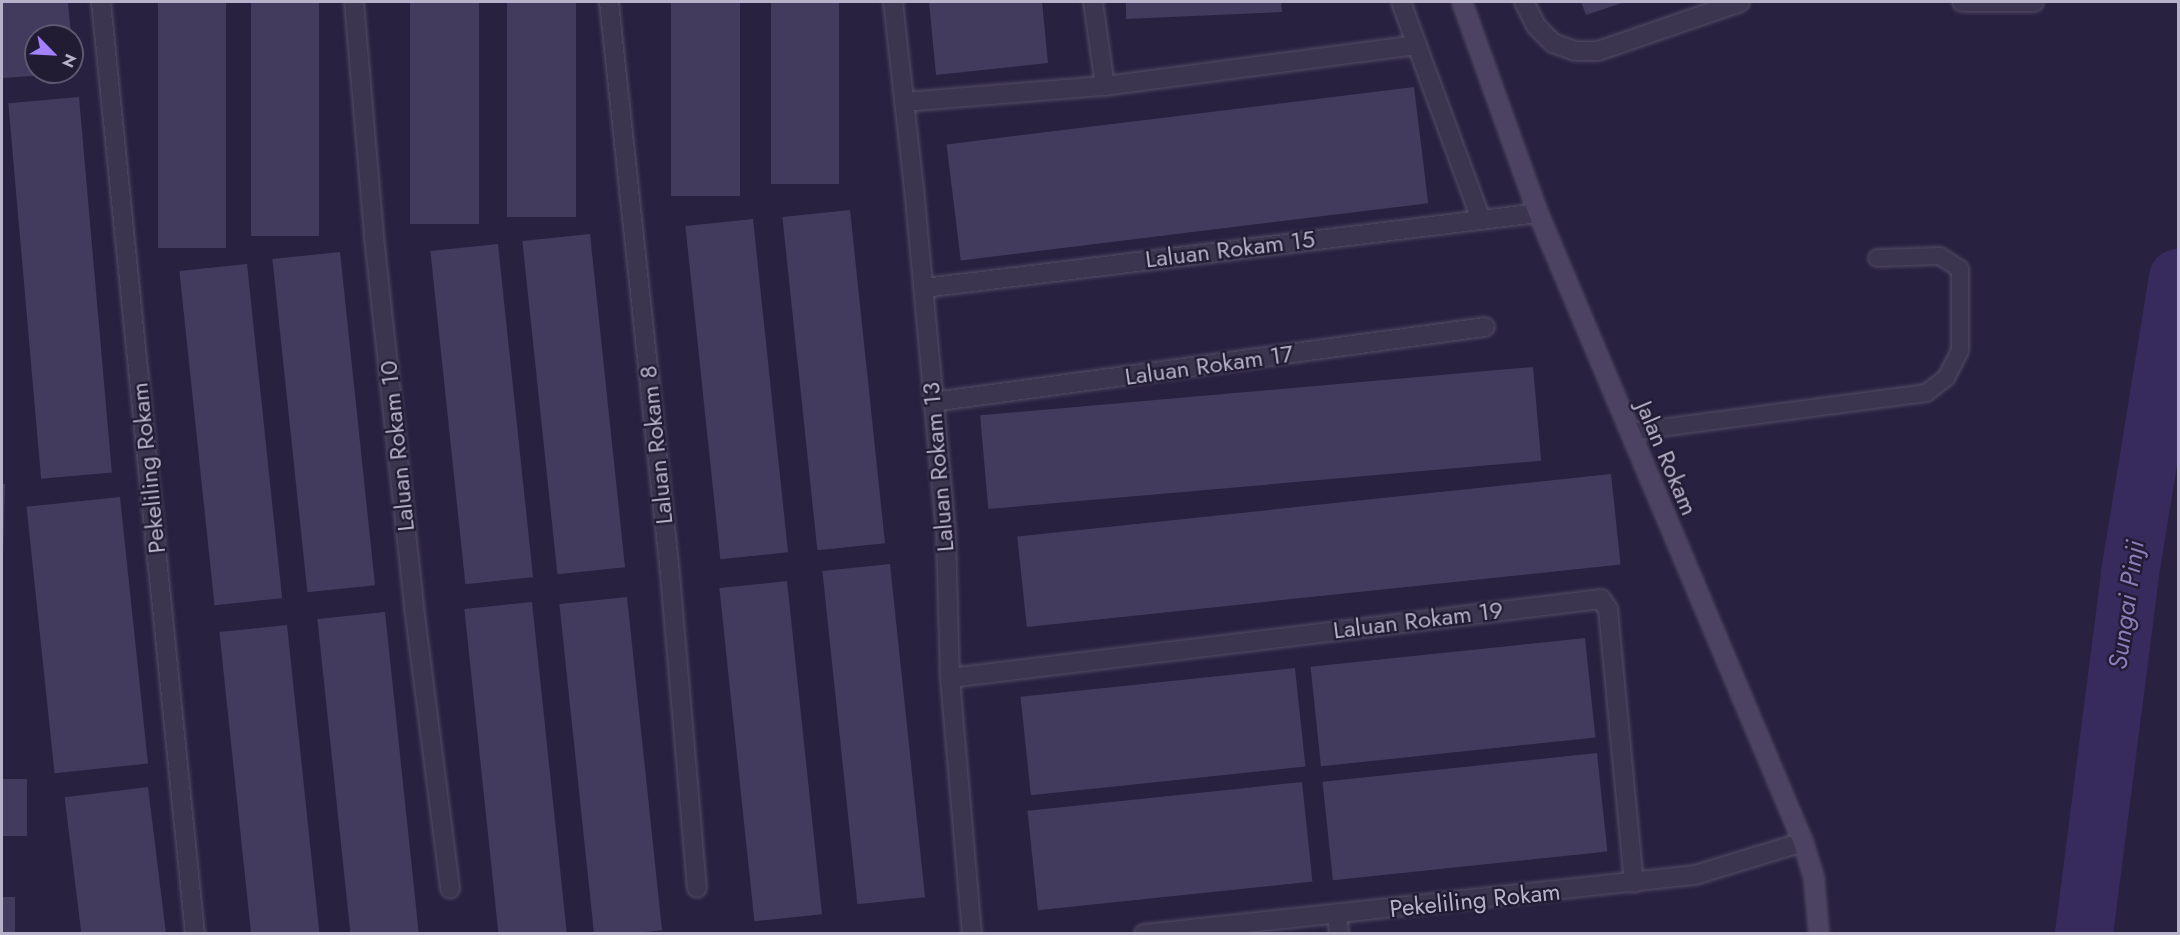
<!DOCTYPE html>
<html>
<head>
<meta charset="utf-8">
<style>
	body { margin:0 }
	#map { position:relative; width:2180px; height:935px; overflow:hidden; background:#28213f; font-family:Jost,sans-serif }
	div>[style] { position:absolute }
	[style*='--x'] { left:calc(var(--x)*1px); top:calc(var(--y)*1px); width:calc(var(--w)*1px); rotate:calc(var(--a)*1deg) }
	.river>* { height:58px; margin:-29px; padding:0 29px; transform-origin:29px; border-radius:29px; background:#372b5d }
	.building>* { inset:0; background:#433b5d; transform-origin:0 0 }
	.roads { filter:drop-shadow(0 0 2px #544e67) drop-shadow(0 0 2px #544e67) }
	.service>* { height:16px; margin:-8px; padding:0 8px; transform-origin:8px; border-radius:8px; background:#3c354f }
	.minor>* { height:18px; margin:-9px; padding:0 9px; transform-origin:9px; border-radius:9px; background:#3c354f }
	.secondary>* { height:18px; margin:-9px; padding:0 9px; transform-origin:9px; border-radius:9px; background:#4c4362 }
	span { translate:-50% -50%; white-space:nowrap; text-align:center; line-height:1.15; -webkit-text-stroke:4.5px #211b34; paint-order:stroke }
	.street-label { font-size:24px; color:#b8b1ca }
	.water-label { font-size:26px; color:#8b7eb8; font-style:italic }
	.frame { position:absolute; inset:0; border:3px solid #b8b1ca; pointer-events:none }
	.north { position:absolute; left:24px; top:24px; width:60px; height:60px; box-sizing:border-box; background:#211b34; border:2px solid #5d5770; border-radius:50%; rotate:114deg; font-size:16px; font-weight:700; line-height:24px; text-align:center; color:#b8b1ca }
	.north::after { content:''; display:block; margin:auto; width:21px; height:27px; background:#a381ff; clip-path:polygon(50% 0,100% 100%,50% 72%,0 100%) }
</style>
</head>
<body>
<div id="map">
	<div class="river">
		<i style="--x:2084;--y:934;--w:363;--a:-82.7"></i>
		<i style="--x:2130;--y:574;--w:300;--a:-80.8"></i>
	</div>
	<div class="building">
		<i style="clip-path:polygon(2px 2px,68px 2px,71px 36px,36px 36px,36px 72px,59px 74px,3px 78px)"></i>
		<i style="left:158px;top:2px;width:68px;height:246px"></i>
		<i style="left:251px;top:2px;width:68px;height:234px"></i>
		<i style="left:410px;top:2px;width:69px;height:222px"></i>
		<i style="left:507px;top:2px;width:69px;height:215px"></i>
		<i style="left:671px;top:2px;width:69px;height:194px"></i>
		<i style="left:771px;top:2px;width:68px;height:182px"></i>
		<i style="clip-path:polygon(929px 2px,1042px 2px,1048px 63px,936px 75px)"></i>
		<i style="clip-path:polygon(1126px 2px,1281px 2px,1282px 12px,1126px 19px)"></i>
		<i style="clip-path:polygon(1581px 2px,1625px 2px,1586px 15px)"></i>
		<i style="left:1414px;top:87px;width:117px;height:471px;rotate:83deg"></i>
		<i style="left:79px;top:97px;width:377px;height:71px;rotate:85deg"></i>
		<i style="left:850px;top:210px;width:335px;height:68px;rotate:84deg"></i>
		<i style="left:753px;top:219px;width:335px;height:68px;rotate:84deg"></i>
		<i style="left:590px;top:234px;width:335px;height:68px;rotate:84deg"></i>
		<i style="left:498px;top:244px;width:335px;height:68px;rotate:84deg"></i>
		<i style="left:340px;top:252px;width:335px;height:68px;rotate:84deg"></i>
		<i style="left:247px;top:264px;width:336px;height:68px;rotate:84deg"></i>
		<i style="left:1533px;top:367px;width:94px;height:555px;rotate:85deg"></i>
		<i style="left:1611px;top:474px;width:91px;height:597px;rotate:84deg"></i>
		<i style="clip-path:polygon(2px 484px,5px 484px,3px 558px,2px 558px)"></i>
		<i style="left:120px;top:497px;width:268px;height:94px;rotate:84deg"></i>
		<i style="left:890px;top:564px;width:335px;height:68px;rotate:84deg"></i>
		<i style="left:787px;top:581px;width:335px;height:68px;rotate:84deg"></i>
		<i style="left:627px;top:597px;width:335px;height:68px;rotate:84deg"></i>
		<i style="left:532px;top:602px;width:334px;height:68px;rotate:84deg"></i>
		<i style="left:385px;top:612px;width:324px;height:68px;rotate:84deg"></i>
		<i style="left:287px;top:625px;width:311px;height:68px;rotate:84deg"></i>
		<i style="left:1585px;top:638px;width:100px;height:276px;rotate:84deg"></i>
		<i style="left:1295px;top:668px;width:99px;height:276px;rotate:84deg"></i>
		<i style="left:1597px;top:753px;width:99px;height:276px;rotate:84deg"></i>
		<i style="left:2px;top:779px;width:25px;height:57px"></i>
		<i style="left:1302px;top:782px;width:100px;height:276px;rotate:84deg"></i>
		<i style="left:148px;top:787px;width:148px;height:84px;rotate:83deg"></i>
		<i style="left:15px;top:897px;width:37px;height:13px;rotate:90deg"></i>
	</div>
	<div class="roads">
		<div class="service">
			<i style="--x:1630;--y:432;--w:299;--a:-7.5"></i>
			<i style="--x:1926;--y:393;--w:25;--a:-37"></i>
			<i style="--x:1946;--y:378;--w:31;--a:-63"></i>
			<i style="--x:1960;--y:350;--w:81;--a:-90"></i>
			<i style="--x:1960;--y:269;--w:24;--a:-147"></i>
			<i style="--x:1940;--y:256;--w:63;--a:178.2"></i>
		</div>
		<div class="minor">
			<i style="--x:101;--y:2;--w:937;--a:84.24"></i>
			<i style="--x:354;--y:2;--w:236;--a:85.1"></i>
			<i style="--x:374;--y:237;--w:372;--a:83.8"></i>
			<i style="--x:414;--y:607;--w:284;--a:82.7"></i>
			<i style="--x:609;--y:2;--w:575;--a:83.91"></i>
			<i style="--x:670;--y:574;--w:315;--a:85.1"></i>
			<i style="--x:893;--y:2;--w:187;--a:83.6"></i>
			<i style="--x:914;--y:188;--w:349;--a:84.7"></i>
			<i style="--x:946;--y:536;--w:142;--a:88.4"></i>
			<i style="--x:950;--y:678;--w:257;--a:85.1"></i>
			<i style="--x:1093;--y:2;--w:85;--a:81.9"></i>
			<i style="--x:1401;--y:2;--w:229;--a:69.8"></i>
			<i style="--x:1524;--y:2;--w:27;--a:63"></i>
			<i style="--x:1536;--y:26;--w:24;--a:45"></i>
			<i style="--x:1553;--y:43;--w:23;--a:20"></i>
			<i style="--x:1575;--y:51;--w:23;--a:0"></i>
			<i style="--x:1598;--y:51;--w:150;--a:-19"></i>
			<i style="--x:1962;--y:2;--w:72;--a:0"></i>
			<i style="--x:904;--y:102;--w:202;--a:-4.6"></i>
			<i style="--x:1105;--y:86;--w:313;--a:-7.5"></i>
			<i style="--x:924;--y:288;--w:619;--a:-6.96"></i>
			<i style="--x:933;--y:402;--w:557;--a:-7.74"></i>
			<i style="--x:950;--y:678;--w:656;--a:-6.92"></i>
			<i style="--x:1601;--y:599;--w:12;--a:55"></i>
			<i style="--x:1608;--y:609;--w:275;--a:84.6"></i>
			<i style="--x:1337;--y:914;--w:20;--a:84"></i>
			<i style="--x:1144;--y:934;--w:554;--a:-6.11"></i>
			<i style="--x:1695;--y:875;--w:113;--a:-17"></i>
		</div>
		<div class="secondary">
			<i style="--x:1462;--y:2;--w:224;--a:70.2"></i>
			<i style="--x:1538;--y:213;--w:683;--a:67.15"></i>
			<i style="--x:1803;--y:842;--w:39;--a:73"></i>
			<i style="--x:1814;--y:879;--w:55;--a:84.8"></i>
		</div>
	</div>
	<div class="street-label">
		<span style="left:1230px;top:249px;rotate:-7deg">Laluan Rokam 15</span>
		<span style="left:1209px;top:365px;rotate:-8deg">Laluan Rokam 17</span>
		<span style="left:656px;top:445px;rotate:-96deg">Laluan Rokam 8</span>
		<span style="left:397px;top:446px;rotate:-96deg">Laluan Rokam 10</span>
		<span style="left:1667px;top:458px;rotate:67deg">Jalan Rokam</span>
		<span style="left:938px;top:467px;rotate:-95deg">Laluan Rokam 13</span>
		<span style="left:148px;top:468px;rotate:-96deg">Pekeliling Rokam</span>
		<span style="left:1418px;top:620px;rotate:-7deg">Laluan Rokam 19</span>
		<span style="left:1475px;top:900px;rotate:-6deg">Pekeliling Rokam</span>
	</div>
	<div class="water-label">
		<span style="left:2127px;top:605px;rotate:-82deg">Sungai Pinji</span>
	</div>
	<div class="frame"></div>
	<div class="north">N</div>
</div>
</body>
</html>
